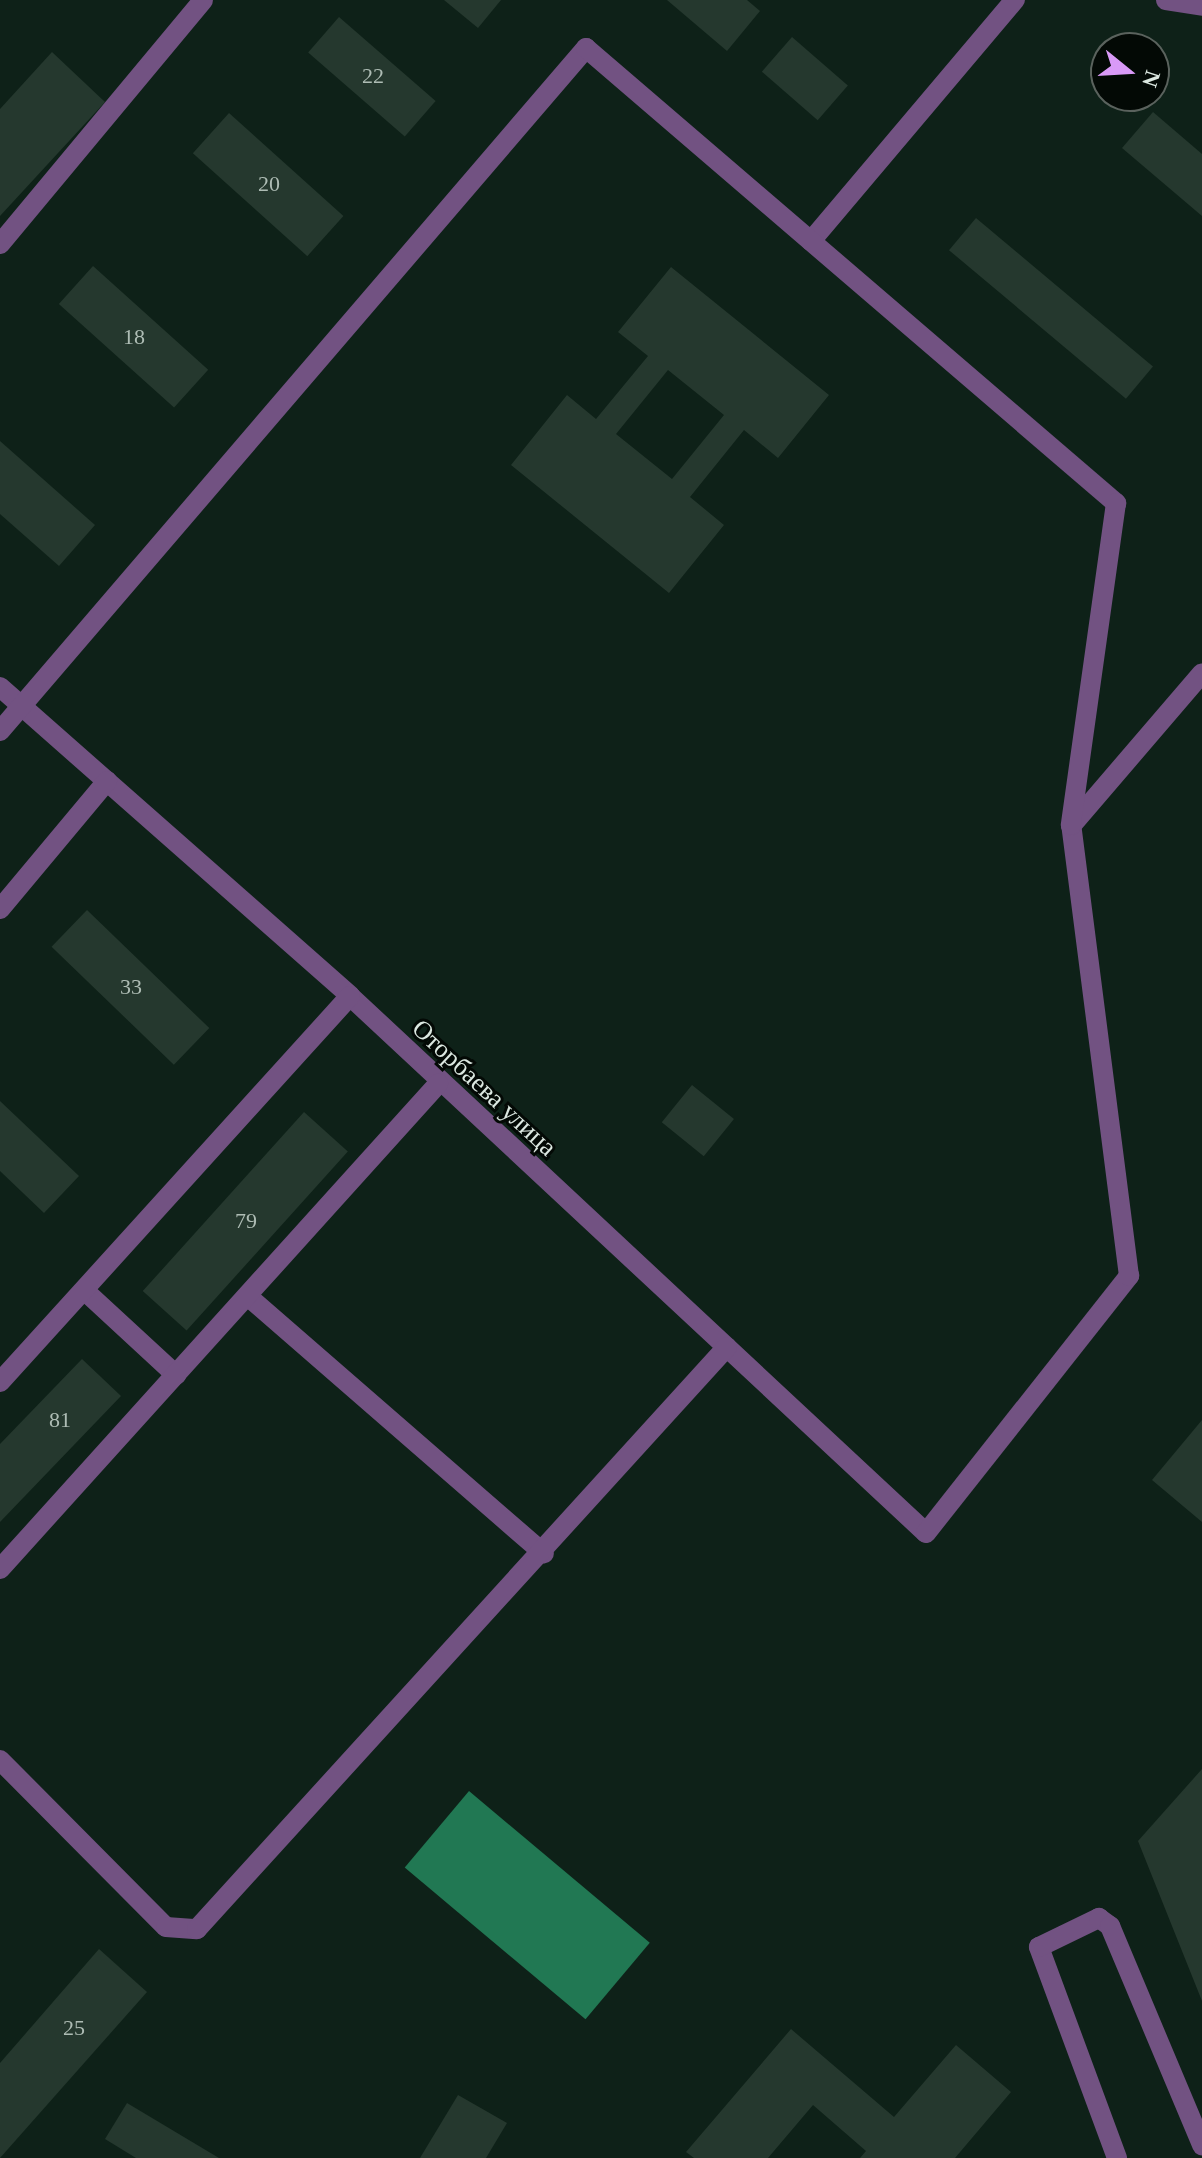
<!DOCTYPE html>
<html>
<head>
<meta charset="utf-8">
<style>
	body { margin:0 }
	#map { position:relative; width:1202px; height:2158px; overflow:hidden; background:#0e2118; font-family:Georgia,serif }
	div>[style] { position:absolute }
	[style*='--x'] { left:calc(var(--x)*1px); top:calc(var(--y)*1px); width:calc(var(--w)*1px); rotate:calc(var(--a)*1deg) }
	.water>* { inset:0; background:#217853; transform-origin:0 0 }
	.building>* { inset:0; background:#25382e; transform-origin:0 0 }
	.minor>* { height:20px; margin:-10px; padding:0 10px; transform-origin:10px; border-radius:10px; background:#725282 }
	span { translate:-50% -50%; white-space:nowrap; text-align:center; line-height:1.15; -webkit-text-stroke:6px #030905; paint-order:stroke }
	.number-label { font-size:22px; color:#aebcb4 }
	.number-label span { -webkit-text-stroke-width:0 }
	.street-label { font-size:26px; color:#dce8e1 }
	.north { position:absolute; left:1090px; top:32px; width:80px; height:80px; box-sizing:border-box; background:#030905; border:2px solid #5a625d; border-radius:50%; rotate:108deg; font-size:22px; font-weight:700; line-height:32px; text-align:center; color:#dce8e1 }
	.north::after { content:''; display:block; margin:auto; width:28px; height:36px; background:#d99af7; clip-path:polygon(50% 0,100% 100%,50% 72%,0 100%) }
</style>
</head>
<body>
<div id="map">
	<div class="water">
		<i style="left:469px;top:1791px;width:236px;height:100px;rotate:40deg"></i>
	</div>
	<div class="building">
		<i style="clip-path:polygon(444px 0,501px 0,478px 28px)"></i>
		<i style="clip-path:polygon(667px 0,747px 0,760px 11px,727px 51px)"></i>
		<i style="left:339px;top:17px;width:128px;height:47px;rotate:41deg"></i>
		<i style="left:792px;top:37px;width:74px;height:46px;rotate:41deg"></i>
		<i style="clip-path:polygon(52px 52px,105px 102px,0 216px,0 109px)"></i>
		<i style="clip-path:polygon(1153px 112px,1202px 154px,1202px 216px,1122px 148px)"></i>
		<i style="left:229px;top:113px;width:154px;height:54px;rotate:42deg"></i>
		<i style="left:976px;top:218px;width:231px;height:42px;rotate:40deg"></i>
		<i style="left:93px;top:266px;width:155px;height:51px;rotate:42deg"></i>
		<i style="clip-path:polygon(evenodd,671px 267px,829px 395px,778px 458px,744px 430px,690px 497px,724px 525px,669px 593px,511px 465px,567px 395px,596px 419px,648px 356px,618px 332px,671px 267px,668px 370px,724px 415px,672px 479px,616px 434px,668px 370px)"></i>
		<i style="clip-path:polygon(0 441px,95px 525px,59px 566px,0 514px)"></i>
		<i style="left:87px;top:910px;width:170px;height:51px;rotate:44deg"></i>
		<i style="left:692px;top:1085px;width:54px;height:48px;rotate:39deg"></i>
		<i style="clip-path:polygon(0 1101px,79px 1176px,44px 1213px,0 1171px)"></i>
		<i style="left:304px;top:1112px;width:59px;height:241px;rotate:42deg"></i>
		<i style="clip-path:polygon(82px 1359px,121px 1396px,0 1522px,0 1444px)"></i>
		<i style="clip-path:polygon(1202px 1420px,1202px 1522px,1152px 1480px)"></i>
		<i style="clip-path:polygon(1202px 1769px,1202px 2001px,1138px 1841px)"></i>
		<i style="clip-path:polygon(99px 1949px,147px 1992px,0 2158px,0 2063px)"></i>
		<i style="clip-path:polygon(791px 2029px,894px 2117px,956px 2045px,1011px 2092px,955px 2158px,860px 2158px,866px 2151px,813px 2105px,768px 2158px,694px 2158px,686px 2152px)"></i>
		<i style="clip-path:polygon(458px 2095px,507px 2123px,486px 2158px,420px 2158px)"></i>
		<i style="clip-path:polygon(127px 2103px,219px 2158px,136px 2158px,105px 2139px)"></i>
	</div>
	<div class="minor">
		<i style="--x:1166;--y:0;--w:36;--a:9"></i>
		<i style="--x:811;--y:241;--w:316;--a:-49.8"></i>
		<i style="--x:0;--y:244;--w:317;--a:-50.2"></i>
		<i style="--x:0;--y:687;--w:467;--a:41.4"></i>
		<i style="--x:350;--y:996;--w:787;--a:42.99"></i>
		<i style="--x:926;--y:1533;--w:328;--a:-51.7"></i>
		<i style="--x:1129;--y:1276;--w:454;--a:-97.3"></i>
		<i style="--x:1071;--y:826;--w:201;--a:-49.4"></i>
		<i style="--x:0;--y:731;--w:900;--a:-49.37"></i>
		<i style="--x:586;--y:48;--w:699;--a:40.65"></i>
		<i style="--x:1116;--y:503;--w:325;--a:98"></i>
		<i style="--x:0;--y:909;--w:167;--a:-50.1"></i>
		<i style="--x:85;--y:1291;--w:124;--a:42.7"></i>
		<i style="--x:251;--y:1299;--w:388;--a:41"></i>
		<i style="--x:0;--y:1382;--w:521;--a:-47.8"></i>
		<i style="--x:0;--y:1569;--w:654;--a:-47.92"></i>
		<i style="--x:0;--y:1760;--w:235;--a:45.2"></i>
		<i style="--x:166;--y:1927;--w:31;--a:4"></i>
		<i style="--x:197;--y:1929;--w:787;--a:-47.68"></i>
		<i style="--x:1117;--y:2158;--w:225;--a:-110.3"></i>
		<i style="--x:1039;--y:1947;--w:67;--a:-25.8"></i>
		<i style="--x:1099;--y:1918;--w:14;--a:36"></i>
		<i style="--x:1110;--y:1926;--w:238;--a:67.2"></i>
	</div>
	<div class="number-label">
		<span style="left:373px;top:76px">22</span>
		<span style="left:269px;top:184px">20</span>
		<span style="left:134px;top:337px">18</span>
		<span style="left:131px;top:987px">33</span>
		<span style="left:246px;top:1221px">79</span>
		<span style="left:60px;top:1420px">81</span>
		<span style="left:74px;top:2028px">25</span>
	</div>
	<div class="street-label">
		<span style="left:484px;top:1088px;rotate:43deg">Оторбаева улица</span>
	</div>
	<div class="north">N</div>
</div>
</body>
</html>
